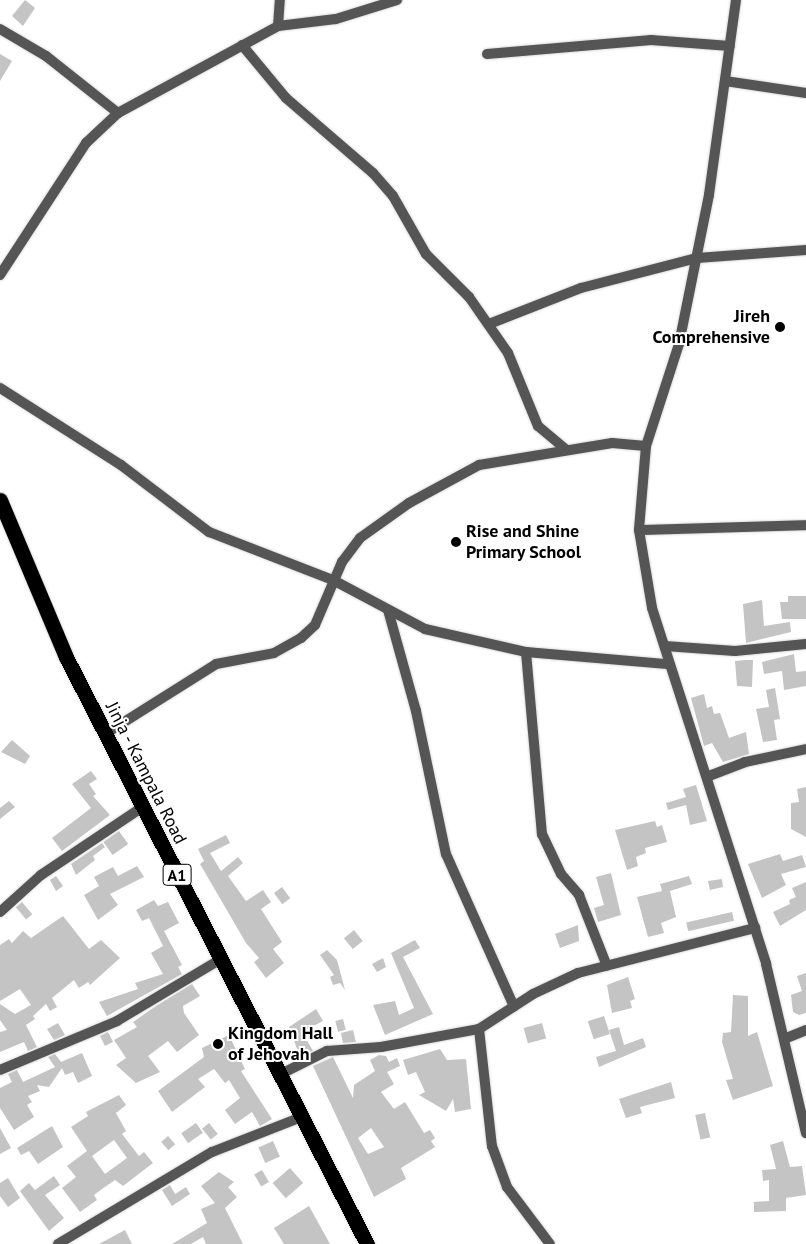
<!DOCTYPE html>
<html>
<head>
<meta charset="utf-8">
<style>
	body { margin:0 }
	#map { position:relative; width:806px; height:1244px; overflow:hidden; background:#fff; font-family:"PT Sans",sans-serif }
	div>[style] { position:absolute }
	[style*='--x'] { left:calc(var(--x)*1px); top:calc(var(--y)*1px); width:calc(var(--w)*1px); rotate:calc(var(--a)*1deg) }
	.building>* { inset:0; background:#c4c4c4; transform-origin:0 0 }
	.roads { filter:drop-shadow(0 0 1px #dbdbdb) drop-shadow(0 0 1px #dbdbdb) }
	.street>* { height:10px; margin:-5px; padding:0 5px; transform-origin:5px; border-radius:5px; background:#555 }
	.highway>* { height:15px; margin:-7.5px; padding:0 7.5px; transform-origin:7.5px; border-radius:7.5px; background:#000 }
	.dots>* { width:14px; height:14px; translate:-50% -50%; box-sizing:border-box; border:2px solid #fff; border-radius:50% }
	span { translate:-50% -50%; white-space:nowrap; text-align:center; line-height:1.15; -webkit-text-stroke:4px #fff; paint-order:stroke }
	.shield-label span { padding:1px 4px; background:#fff; border:1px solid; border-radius:4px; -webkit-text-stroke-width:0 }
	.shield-label { font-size:16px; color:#000; font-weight:700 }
	.poi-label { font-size:18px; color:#000; font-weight:700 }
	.right { translate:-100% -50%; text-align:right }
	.left { translate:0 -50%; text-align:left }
	.street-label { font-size:18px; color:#000 }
</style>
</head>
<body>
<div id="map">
	<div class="building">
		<i style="clip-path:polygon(25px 0,35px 8px,23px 26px,12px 16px)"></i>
		<i style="clip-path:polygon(0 54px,12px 61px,0 81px)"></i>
		<i style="clip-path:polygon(788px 596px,806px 596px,806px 619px,782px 619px,780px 602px,788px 602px)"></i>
		<i style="clip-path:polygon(762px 600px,764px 626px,790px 622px,791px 632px,746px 643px,743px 604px)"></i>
		<i style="clip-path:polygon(794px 654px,796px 672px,806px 671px,806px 686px,784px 690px,782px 671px,764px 674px,762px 662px)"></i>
		<i style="clip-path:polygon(745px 660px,753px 660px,752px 687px,737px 686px,735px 661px)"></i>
		<i style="clip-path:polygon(775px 688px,780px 719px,774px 720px,777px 740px,763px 742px,756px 709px,769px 707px,766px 690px)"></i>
		<i style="clip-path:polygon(704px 694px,707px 708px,712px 706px,714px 714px,720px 713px,729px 738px,746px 732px,749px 754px,723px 762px,712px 743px,704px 746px,691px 698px)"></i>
		<i style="clip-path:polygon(12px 740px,30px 756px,25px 764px,1px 752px)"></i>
		<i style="clip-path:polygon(91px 771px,97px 779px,89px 784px,96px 794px,93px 796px,110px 815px,62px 851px,52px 838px,91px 808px,72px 784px)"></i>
		<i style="clip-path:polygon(696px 785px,707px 821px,690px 825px,686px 805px,668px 810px,666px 803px,686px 797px,683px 789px)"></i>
		<i style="clip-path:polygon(806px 787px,806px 837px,791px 829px,791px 803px,799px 802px,797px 789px)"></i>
		<i style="clip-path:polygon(9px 801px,15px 807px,0 819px,0 808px)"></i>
		<i style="clip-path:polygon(655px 821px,657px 827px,662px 825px,667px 842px,645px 848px,646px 853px,636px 857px,638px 866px,627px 870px,615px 830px)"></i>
		<i style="left:119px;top:831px;width:16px;height:19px;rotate:55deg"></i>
		<i style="clip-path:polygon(226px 835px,230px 843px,210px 853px,221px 871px,238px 857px,243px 863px,228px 876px,246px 901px,263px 890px,271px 902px,261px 909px,282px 942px,273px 949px,284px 963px,266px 978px,254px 962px,259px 958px,246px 943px,200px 864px,204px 861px,198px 849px)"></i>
		<i style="clip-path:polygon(102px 843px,105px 847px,93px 856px,95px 860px,76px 875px,71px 864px)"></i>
		<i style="clip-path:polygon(780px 854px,783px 861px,802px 855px,806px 867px,781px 874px,786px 885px,762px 898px,748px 864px)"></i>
		<i style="clip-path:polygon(137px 866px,144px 877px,110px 894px,118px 905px,98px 920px,84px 895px,99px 886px,94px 877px,113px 867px,118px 876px)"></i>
		<i style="clip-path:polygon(611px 873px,621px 915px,598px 922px,594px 908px,604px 905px,596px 877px)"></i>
		<i style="clip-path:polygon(56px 876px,63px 886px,56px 891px,50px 880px)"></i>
		<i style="clip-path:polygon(689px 876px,692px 884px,670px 891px,676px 917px,661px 923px,664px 933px,648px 937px,637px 897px,662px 891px,660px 884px)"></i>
		<i style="clip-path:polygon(722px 879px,723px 887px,710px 890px,708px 881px)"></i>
		<i style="clip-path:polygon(806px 882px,806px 910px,780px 926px,773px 912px,790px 904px,789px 900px,796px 897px,792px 888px)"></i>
		<i style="left:282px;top:887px;width:14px;height:10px;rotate:54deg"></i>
		<i style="clip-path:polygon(154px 900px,158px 906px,168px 902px,179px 923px,164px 931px,182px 965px,178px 967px,182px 974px,107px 1016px,99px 1002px,138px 989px,135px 983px,163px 974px,151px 953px,163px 946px,149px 918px,142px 921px,136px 910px)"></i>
		<i style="left:22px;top:902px;width:16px;height:8px;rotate:50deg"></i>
		<i style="left:732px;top:912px;width:9px;height:47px;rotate:77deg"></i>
		<i style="clip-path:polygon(63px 916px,89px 949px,101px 940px,120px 958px,90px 985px,88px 982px,79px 988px,74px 980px,52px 998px,57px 1007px,50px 1011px,46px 1004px,33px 1016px,35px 1019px,26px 1025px,37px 1047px,28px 1051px,24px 1042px,0 1052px,0 1032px,7px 1030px,0 1020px,0 1004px,15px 1014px,31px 1005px,20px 989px,0 1001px,0 945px,9px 939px,12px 943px,23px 931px,31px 938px)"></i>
		<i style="clip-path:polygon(578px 925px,579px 941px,560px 948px,555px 934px)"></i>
		<i style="left:354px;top:930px;width:14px;height:13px;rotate:51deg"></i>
		<i style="clip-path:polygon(415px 940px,420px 948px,403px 957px,433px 1014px,385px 1035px,373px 1005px,395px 1001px,399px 1015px,414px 1008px,391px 953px)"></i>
		<i style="clip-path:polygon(327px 950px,337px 960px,345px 990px,340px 983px,333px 985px,330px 977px,334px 975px,320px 955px)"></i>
		<i style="clip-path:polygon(383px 958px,386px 967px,377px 972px,372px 964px)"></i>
		<i style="clip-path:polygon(806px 973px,806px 1013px,799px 1015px,793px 1012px,791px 995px,802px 991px,797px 976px)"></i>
		<i style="clip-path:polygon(628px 977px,635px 999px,630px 1001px,632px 1008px,612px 1013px,607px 985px)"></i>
		<i style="clip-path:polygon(192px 984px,200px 996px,183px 1006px,184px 1013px,199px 1035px,177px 1052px,168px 1041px,148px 1056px,160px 1072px,136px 1083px,116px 1065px,126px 1058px,114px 1040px,137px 1027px,133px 1022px,156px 1006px)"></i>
		<i style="clip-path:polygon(733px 995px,748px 996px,748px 1036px,757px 1032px,773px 1086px,733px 1100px,726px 1080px,733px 1079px,722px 1042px,723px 1033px,731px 1032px)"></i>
		<i style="clip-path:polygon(316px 1009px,323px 1021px,302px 1032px,313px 1051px,300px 1057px,289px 1027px)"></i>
		<i style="left:604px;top:1016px;width:19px;height:17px;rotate:72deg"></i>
		<i style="left:343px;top:1019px;width:11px;height:8px;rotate:75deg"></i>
		<i style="clip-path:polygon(58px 1023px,65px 1035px,54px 1040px,47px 1029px)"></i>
		<i style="left:542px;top:1023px;width:16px;height:19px;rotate:75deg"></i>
		<i style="clip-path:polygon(619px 1027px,624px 1045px,643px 1038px,646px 1047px,599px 1067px,596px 1057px,616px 1051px,609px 1030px)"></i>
		<i style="clip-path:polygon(353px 1030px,356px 1042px,343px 1043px,341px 1033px)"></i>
		<i style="left:108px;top:1032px;width:11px;height:9px;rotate:63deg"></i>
		<i style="clip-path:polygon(229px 1035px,245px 1069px,241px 1071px,272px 1119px,260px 1126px,252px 1112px,235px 1124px,225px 1110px,240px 1098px,229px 1080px,225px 1083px,214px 1069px,198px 1079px,205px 1087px,172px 1112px,158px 1091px,204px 1057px,202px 1048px)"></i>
		<i style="clip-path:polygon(440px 1049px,447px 1060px,466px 1059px,471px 1109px,455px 1112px,453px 1099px,446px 1111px,419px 1095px,425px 1092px,416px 1072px,408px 1075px,403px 1060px)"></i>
		<i style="clip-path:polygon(82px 1053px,92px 1076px,78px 1083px,73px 1072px,65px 1075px,62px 1068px,49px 1087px,37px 1085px,40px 1091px,28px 1096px,32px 1102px,27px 1105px,34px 1117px,14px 1130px,0 1108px,0 1088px,12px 1082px,8px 1074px,17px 1070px,23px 1082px,55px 1067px,48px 1057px,55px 1054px,61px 1062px)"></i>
		<i style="clip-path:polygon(evenodd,379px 1055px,386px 1056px,389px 1062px,397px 1058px,400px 1066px,387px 1072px,394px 1084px,381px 1092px,394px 1109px,405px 1102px,424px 1133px,430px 1130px,435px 1138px,431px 1141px,435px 1147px,401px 1168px,406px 1179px,374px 1197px,313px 1066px,333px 1057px,353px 1098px,354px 1085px,375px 1071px,370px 1060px,379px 1055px,371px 1128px,384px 1147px,368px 1154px,358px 1138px,371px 1128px)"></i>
		<i style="clip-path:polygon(671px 1082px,675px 1098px,640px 1107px,642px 1113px,626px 1118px,619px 1099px)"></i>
		<i style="clip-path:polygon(evenodd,119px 1095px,126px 1105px,116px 1113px,126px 1131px,122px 1134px,139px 1156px,144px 1152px,153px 1163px,123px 1186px,115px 1180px,102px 1189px,94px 1195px,97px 1200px,80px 1212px,62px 1188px,76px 1177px,67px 1166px,87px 1151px,71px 1127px,88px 1116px,86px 1112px,119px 1095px,114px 1140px,127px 1158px,105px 1174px,92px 1156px,114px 1140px)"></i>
		<i style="left:705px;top:1113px;width:25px;height:10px;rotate:78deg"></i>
		<i style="left:196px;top:1123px;width:12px;height:18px;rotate:55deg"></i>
		<i style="left:209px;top:1123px;width:14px;height:9px;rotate:51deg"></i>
		<i style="clip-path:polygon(52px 1126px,63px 1147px,38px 1164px,29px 1151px,21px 1155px,17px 1148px)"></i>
		<i style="clip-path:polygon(0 1128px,11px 1148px,0 1154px)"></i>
		<i style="left:168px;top:1136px;width:11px;height:9px;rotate:49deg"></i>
		<i style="left:273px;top:1141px;width:17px;height:16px;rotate:66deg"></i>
		<i style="clip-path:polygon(783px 1141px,790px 1167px,802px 1166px,806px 1195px,786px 1198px,786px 1211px,754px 1212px,754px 1202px,769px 1201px,769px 1180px,763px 1181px,762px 1170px,776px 1169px,770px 1145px)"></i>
		<i style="left:290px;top:1168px;width:20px;height:23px;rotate:49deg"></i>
		<i style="left:262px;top:1170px;width:14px;height:9px;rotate:60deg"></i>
		<i style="clip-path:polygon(219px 1172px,234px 1182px,228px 1187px,237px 1197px,225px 1208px,243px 1244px,206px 1244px,203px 1237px,191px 1244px,172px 1244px,207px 1223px,201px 1209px,215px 1203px,201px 1186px)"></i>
		<i style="clip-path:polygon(54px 1176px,60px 1185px,45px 1195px,64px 1218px,49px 1231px,20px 1191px,29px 1183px,35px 1190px)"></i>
		<i style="clip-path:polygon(8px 1178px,20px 1198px,8px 1207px,0 1196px,0 1183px)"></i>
		<i style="clip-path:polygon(170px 1185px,175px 1194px,186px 1187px,190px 1194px,172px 1206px,162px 1190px)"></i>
		<i style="clip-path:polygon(309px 1206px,330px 1244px,284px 1244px,274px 1228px)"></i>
		<i style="clip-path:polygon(125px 1230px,132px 1244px,99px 1244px)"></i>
	</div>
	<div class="roads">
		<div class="street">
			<i style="--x:736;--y:0;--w:197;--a:97.9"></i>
			<i style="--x:709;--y:195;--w:152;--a:101.4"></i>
			<i style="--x:679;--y:344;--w:107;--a:107.9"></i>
			<i style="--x:646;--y:446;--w:84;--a:94.8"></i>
			<i style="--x:639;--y:530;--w:79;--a:80.5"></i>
			<i style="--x:652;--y:608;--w:374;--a:72.2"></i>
			<i style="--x:766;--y:964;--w:174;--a:76.7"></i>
			<i style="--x:278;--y:26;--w:26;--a:-86"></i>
			<i style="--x:0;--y:29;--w:53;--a:30.4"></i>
			<i style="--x:46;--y:56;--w:92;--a:38.4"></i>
			<i style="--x:242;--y:45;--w:69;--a:50.3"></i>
			<i style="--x:286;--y:98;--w:115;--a:40.8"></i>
			<i style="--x:373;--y:173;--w:30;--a:49"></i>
			<i style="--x:393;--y:196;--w:67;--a:60.4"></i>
			<i style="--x:426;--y:254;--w:61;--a:45"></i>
			<i style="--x:469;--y:297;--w:68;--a:55.1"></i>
			<i style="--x:508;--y:353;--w:79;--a:67.7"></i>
			<i style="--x:538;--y:426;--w:35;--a:40"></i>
			<i style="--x:487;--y:54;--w:165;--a:-4.9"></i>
			<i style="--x:651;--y:40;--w:79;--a:4.3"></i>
			<i style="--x:725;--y:81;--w:82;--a:8.4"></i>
			<i style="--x:0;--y:275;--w:158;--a:-56.9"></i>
			<i style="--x:86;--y:143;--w:44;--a:-43.2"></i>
			<i style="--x:118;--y:113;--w:182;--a:-28.5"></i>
			<i style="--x:278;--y:26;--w:58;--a:-6.9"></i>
			<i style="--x:336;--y:19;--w:64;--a:-17.3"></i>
			<i style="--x:489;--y:324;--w:99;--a:-21.4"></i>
			<i style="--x:581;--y:288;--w:120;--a:-14.5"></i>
			<i style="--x:697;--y:258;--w:109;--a:-4.2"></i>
			<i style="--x:0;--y:388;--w:143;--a:32.5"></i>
			<i style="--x:121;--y:465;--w:111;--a:37.3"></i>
			<i style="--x:209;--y:532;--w:133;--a:21.2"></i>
			<i style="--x:333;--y:580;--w:104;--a:28"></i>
			<i style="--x:425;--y:629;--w:104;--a:12.8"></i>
			<i style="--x:526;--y:652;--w:142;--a:4.9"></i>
			<i style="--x:639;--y:530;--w:167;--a:-1.7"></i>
			<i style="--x:388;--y:610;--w:105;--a:74.5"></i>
			<i style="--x:416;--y:711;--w:146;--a:78.2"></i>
			<i style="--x:446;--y:854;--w:167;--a:66"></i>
			<i style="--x:665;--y:646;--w:70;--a:4.1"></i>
			<i style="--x:735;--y:651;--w:71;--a:-5.6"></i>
			<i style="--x:526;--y:652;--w:183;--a:85"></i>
			<i style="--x:542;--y:834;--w:44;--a:64.6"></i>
			<i style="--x:561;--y:874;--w:28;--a:49"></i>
			<i style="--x:579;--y:895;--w:76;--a:68.5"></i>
			<i style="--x:105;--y:734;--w:131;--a:-32.2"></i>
			<i style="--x:216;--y:664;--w:59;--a:-10.7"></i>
			<i style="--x:274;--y:653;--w:31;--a:-29"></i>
			<i style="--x:301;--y:638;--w:19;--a:-43"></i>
			<i style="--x:315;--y:625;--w:69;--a:-66.8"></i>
			<i style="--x:342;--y:562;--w:30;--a:-53"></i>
			<i style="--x:360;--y:538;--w:60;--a:-35.5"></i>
			<i style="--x:409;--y:503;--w:80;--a:-28.5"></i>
			<i style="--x:479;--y:465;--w:135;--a:-9.4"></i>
			<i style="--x:612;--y:443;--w:34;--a:5"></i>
			<i style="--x:709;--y:776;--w:39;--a:-21"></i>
			<i style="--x:745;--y:762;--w:62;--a:-12"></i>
			<i style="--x:0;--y:912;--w:55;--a:-42.1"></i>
			<i style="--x:41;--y:875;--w:120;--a:-33.8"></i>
			<i style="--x:479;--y:1029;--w:118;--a:83.7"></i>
			<i style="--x:492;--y:1146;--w:44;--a:69.9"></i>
			<i style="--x:507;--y:1187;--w:71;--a:53"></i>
			<i style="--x:784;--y:1039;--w:24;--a:-22"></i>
			<i style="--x:0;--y:1070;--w:127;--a:-22.7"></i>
			<i style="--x:117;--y:1021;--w:121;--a:-30.8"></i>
			<i style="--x:279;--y:1075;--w:54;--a:-26.6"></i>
			<i style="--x:327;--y:1051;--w:54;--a:-4.2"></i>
			<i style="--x:381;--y:1047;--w:100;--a:-10.4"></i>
			<i style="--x:479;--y:1029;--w:64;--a:-32.9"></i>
			<i style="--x:533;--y:994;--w:50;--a:-25"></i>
			<i style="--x:578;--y:973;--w:183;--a:-14.3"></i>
			<i style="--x:58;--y:1244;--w:179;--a:-30.9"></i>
			<i style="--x:212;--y:1152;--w:97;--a:-21.3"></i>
		</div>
		<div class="highway">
			<i style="--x:0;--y:500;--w:170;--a:67.2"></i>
			<i style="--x:66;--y:657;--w:660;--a:62.85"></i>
		</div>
	</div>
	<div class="dots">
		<i style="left:780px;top:327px;background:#000"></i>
		<i style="left:456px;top:542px;background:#000"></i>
		<i style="left:218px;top:1044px;background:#000"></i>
	</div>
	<div class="shield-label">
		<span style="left:177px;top:875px">A1</span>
	</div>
	<div class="poi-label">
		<span class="right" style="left:770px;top:327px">Jireh<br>Comprehensive</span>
		<span class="left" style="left:466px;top:542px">Rise and Shine<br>Primary School</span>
		<span class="left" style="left:228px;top:1044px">Kingdom Hall<br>of Jehovah</span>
	</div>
	<div class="street-label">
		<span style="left:146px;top:773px;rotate:63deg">Jinja - Kampala Road</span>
	</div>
</div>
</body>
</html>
